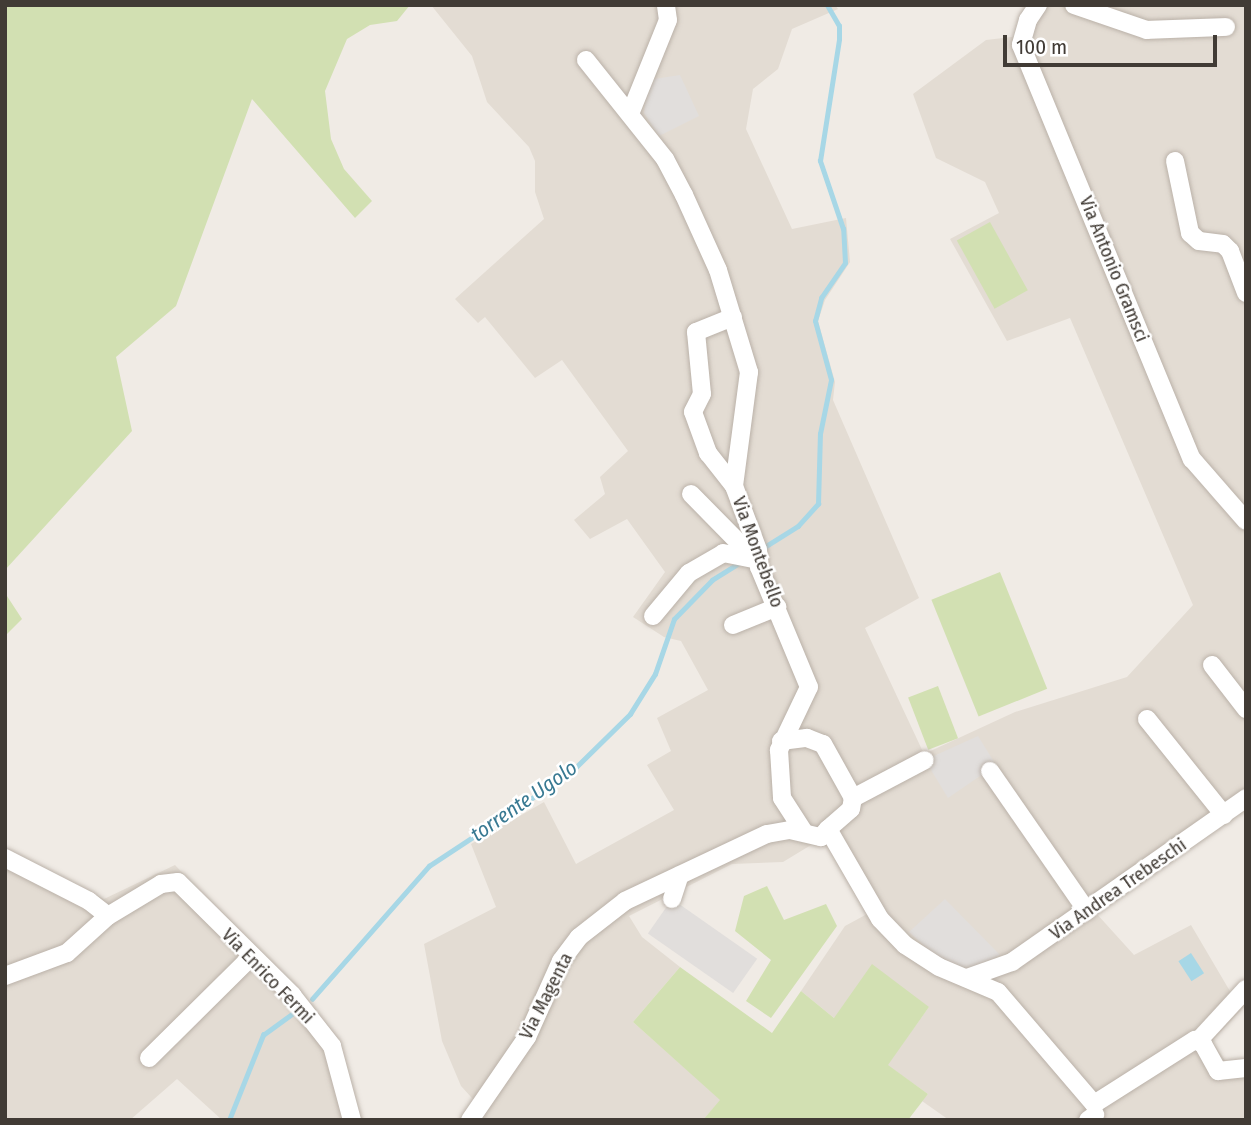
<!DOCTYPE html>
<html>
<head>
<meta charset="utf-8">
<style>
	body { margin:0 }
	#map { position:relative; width:1251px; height:1125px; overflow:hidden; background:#f0ebe5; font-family:"Fira Sans Condensed",sans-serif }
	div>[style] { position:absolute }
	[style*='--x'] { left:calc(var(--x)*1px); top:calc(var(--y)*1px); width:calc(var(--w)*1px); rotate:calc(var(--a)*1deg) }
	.residential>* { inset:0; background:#e3dcd3 }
	.green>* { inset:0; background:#d2e0b2; transform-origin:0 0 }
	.parking>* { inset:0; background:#e1dedc; transform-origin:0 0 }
	.water>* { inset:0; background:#a7d7e6; transform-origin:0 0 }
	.stream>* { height:4.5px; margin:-2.25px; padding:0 2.25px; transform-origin:2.25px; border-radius:2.25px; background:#a7d7e6 }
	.roads { filter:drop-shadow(0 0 2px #bab1a8) drop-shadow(0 0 2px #bab1a8) }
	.minor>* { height:18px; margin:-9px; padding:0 9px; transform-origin:9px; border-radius:9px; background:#fff }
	span { translate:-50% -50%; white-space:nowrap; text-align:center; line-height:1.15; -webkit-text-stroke:5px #fff; paint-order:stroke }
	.street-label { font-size:19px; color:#413b35 }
	.water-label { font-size:21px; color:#387992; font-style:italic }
	.frame { position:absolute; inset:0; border:7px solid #413b35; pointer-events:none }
	.scale { position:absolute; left:1003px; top:35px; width:214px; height:32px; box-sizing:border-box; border:4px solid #413b35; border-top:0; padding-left:9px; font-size:21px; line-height:24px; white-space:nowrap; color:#413b35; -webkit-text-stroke:5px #fff; paint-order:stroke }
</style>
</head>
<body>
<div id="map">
	<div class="residential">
		<i style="clip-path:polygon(431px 5px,835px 5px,838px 9px,792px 29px,778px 69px,753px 89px,746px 129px,792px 229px,846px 218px,850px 262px,825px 300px,818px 321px,835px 382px,833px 400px,919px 598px,865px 628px,924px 754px,1015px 712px,1127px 677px,1193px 605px,1070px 318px,1007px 341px,950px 239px,999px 213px,985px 182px,936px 158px,913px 94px,986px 40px,1021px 36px,1035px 5px,1246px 5px,1246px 812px,1235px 796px,1086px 902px,1134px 955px,1191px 925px,1234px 998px,1245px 1006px,1212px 1041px,1226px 1062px,1246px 1063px,1246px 1120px,949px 1120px,922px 1101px,928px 1094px,887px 1065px,929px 1007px,834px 1018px,801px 991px,845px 926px,869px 913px,832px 842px,823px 847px,811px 845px,783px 862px,732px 864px,629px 916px,642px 937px,680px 967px,633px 1022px,721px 1100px,703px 1120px,472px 1120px,481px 1108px,461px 1086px,442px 1041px,424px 944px,496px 907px,471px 844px,544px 802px,576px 864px,674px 810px,647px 765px,671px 751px,657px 718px,708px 690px,681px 641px,664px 637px,633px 617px,665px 572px,627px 519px,590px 539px,574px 520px,605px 494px,600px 477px,628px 451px,562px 360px,535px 378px,485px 317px,478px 323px,455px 299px,544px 219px,535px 192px,535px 161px,529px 147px,487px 102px,472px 56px)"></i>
		<i style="clip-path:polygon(5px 849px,104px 899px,175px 865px,297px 993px,359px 1120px,222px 1120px,177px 1079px,130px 1120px,5px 1120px)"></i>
	</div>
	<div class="green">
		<i style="clip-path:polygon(5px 5px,410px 5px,397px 21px,370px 25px,347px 39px,325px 91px,331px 139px,344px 169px,372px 201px,355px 218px,252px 99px,176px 306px,116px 357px,132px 431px,5px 570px)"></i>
		<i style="left:990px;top:222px;width:78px;height:38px;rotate:61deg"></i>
		<i style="left:1000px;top:572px;width:126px;height:74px;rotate:68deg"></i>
		<i style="clip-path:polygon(5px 593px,22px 619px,5px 636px)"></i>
		<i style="left:938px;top:686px;width:56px;height:32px;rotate:69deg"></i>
		<i style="clip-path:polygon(767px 886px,784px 920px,826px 904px,837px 926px,771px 1018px,746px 1001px,771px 960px,735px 931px,744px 896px)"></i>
		<i style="clip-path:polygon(872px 964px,929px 1007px,888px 1065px,928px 1094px,908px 1120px,703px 1120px,720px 1100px,633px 1022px,680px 967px,772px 1033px,801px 991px,834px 1018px)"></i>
	</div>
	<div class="parking">
		<i style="clip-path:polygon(680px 75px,699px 116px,659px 136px,644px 113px,646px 99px,654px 79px)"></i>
		<i style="clip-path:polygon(978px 736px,996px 765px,948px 798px,925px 760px)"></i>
		<i style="left:672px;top:899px;width:104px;height:42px;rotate:35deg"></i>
		<i style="clip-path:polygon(945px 899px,1000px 955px,968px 970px,940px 960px,909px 932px)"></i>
	</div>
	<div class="water">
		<i style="left:1191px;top:953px;width:24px;height:15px;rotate:57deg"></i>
	</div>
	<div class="stream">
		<i style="--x:763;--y:548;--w:41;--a:-32.2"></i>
		<i style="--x:798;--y:526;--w:30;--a:-48"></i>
		<i style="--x:818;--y:504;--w:70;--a:-88.4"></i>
		<i style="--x:820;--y:434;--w:55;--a:-78.5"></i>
		<i style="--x:831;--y:380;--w:61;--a:-105.2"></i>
		<i style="--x:815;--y:321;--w:24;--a:-75"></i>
		<i style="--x:821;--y:298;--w:42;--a:-55.6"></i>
		<i style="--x:845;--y:263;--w:34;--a:-93"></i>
		<i style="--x:843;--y:229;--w:72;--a:-108.7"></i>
		<i style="--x:820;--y:161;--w:123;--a:-81.1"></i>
		<i style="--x:839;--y:39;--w:13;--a:-90"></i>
		<i style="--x:839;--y:26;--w:24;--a:-120"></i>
		<i style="--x:312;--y:999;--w:177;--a:-48.7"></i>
		<i style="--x:429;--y:866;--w:169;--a:-33.4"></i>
		<i style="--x:570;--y:773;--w:84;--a:-44.5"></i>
		<i style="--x:630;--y:714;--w:47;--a:-58"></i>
		<i style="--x:655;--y:674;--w:58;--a:-70.9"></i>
		<i style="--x:674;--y:619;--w:54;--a:-45.7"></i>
		<i style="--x:712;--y:580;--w:34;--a:-32"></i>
		<i style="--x:229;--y:1120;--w:92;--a:-68.2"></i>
		<i style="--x:263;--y:1035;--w:39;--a:-36"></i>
	</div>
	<div class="roads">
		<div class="minor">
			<i style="--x:1038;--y:5;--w:18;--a:124"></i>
			<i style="--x:1028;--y:20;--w:26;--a:106"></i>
			<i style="--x:1021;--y:45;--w:448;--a:67.6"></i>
			<i style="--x:1192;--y:459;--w:82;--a:48.9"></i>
			<i style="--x:1074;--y:5;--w:77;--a:18.9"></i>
			<i style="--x:1147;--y:30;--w:79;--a:-2.2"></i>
			<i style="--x:586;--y:60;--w:127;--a:51.4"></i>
			<i style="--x:665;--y:159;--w:41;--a:62.2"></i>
			<i style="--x:684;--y:195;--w:82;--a:65.6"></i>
			<i style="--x:718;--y:270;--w:107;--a:73.1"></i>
			<i style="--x:749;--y:372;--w:115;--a:97.5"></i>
			<i style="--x:734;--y:486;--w:68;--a:69.4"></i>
			<i style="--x:758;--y:550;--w:17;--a:87"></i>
			<i style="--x:759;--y:567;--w:130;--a:67.4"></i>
			<i style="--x:809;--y:687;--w:70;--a:115.5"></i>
			<i style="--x:779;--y:750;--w:48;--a:86.4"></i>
			<i style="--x:782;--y:798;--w:40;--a:57.1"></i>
			<i style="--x:630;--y:114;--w:101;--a:-68"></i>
			<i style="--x:668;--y:20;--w:15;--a:-98"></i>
			<i style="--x:1175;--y:161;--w:74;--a:78.2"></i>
			<i style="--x:1190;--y:233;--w:12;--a:42"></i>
			<i style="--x:1199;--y:241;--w:24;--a:7"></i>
			<i style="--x:1223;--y:244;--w:10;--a:45"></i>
			<i style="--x:1230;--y:251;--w:45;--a:69.1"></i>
			<i style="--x:733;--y:317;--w:40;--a:158"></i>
			<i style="--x:696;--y:332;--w:62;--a:84.5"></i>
			<i style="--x:702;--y:394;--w:20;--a:117"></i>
			<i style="--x:693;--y:412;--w:44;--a:69.9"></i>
			<i style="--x:708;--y:453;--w:42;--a:51.8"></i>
			<i style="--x:691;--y:494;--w:84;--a:45.5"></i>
			<i style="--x:653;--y:616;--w:56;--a:-50.1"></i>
			<i style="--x:689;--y:573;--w:39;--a:-30"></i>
			<i style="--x:723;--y:553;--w:37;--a:11"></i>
			<i style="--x:733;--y:625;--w:48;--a:-22.2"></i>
			<i style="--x:1212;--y:665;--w:56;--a:52.3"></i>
			<i style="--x:1147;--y:719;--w:123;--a:51.3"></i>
			<i style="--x:781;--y:741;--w:26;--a:-7"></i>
			<i style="--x:807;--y:738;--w:17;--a:21"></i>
			<i style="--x:823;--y:744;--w:62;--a:60.9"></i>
			<i style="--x:990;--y:771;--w:170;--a:55.3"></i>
			<i style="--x:828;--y:829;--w:30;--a:-41"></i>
			<i style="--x:851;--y:809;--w:11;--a:-80"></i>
			<i style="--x:853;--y:798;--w:81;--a:-27.8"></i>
			<i style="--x:5;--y:858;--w:94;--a:27.1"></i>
			<i style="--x:89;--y:901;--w:24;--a:38"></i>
			<i style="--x:672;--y:899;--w:25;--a:-72"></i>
			<i style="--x:5;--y:976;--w:66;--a:-20.4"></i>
			<i style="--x:67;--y:953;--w:55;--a:-42.1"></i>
			<i style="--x:108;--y:916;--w:62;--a:-31.1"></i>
			<i style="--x:161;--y:884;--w:17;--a:-7"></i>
			<i style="--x:178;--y:882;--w:161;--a:44.7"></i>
			<i style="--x:292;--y:995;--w:65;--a:51.9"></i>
			<i style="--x:332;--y:1046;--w:77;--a:74.9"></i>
			<i style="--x:967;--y:978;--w:48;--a:-19.6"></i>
			<i style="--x:1012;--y:962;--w:286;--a:-35"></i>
			<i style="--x:1198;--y:1041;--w:71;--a:-47.3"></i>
			<i style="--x:149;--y:1058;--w:144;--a:-44.7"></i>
			<i style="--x:470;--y:1120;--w:101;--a:-55.5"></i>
			<i style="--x:527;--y:1037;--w:83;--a:-65.9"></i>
			<i style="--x:561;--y:961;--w:30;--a:-53"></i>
			<i style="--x:579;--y:937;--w:58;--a:-38"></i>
			<i style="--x:625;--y:901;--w:157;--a:-25.3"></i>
			<i style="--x:767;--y:834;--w:23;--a:-10"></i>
			<i style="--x:790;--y:830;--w:32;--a:13"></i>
			<i style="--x:821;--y:837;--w:11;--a:-49"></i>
			<i style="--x:828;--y:829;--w:104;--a:60"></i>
			<i style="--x:880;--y:919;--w:36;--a:46"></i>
			<i style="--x:905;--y:945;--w:40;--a:32.9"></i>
			<i style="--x:939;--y:967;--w:64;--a:23"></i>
			<i style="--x:998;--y:992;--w:148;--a:49.4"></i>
			<i style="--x:1094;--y:1104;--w:120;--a:-32.4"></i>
			<i style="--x:1195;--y:1040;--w:9;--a:27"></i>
			<i style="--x:1203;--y:1044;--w:31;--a:61"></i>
			<i style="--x:1218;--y:1071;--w:28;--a:-6"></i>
			<i style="--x:1088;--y:1120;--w:9;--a:-36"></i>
		</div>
	</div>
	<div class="street-label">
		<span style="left:1114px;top:269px;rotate:68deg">Via Antonio Gramsci</span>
		<span style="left:758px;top:552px;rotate:70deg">Via Montebello</span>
		<span style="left:1118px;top:889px;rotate:-35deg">Via Andrea Trebeschi</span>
		<span style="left:268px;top:976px;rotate:46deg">Via Enrico Fermi</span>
		<span style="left:546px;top:996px;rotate:-63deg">Via Magenta</span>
	</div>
	<div class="water-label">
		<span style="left:524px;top:801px;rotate:-35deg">torrente Ugolo</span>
	</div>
	<div class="frame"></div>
	<div class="scale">100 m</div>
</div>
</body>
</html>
